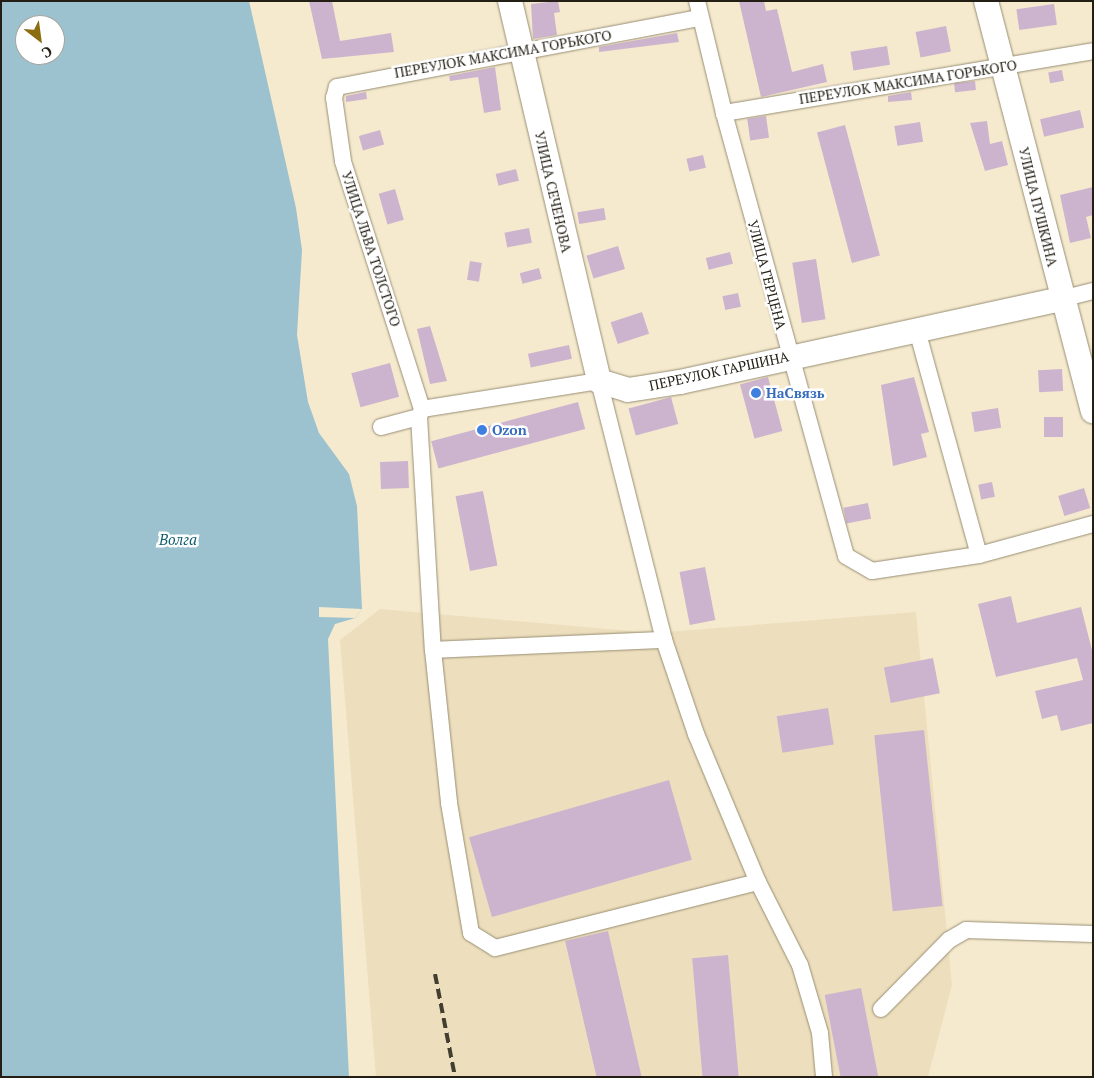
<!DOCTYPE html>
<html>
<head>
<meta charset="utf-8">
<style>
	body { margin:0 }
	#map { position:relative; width:1094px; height:1078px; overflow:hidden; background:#f5eace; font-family:"PT Serif",serif }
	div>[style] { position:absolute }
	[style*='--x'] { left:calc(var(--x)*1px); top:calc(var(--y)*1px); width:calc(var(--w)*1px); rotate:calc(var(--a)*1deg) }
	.built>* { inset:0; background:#eddfbd }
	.water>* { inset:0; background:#9bc2ce }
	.pier>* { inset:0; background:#f5eace }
	.building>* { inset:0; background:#ccb4ce; transform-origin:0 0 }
	.roads { filter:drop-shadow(0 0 1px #988e74) drop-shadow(0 0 1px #988e74) }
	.minor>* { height:16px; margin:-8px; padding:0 8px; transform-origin:8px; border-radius:8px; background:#fff }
	.secondary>* { height:24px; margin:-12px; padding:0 12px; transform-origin:12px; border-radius:12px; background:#fff }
	.rail>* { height:4px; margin-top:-2px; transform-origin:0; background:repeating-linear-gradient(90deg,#433e30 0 10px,transparent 0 15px) }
	.dots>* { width:14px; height:14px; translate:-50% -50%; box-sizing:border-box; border:2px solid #fff; border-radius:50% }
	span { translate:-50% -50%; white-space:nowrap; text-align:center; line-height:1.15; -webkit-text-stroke:5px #fff; paint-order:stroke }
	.street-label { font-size:14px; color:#231f14 }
	.shop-label { font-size:14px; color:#366cbe; font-weight:700 }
	.left { translate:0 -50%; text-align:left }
	.water-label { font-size:15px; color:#115e70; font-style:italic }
	.frame { position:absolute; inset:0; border:2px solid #231f14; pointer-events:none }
	.north { position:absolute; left:15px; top:15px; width:50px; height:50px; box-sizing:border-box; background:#fff; border:1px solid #a7a5a1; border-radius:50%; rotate:150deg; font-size:14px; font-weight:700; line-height:20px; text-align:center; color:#231f14 }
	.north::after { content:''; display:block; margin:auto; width:18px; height:22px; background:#8c6e11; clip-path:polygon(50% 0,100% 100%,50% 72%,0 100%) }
</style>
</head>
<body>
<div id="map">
	<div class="built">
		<i style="clip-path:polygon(380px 609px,654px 633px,916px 612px,952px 985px,928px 1077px,376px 1077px,340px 640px)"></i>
	</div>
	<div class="water">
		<i style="clip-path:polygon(evenodd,1px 1px,249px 1px,296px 208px,302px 250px,297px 335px,308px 402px,319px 433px,349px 474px,357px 506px,362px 609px,355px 618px,335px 624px,328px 639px,349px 1077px,1px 1077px,1px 1px,25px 25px,55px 25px,55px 55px,25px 55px,25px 25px)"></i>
	</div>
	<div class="pier">
		<i style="clip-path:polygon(319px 607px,362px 609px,355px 618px,319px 617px)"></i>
	</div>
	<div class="building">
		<i style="clip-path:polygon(309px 1px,332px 1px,340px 41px,391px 33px,394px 52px,322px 59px)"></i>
		<i style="clip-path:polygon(558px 1px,560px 12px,554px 13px,557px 35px,533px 39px,531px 4px)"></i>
		<i style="clip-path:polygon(739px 1px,764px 1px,766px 11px,777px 9px,792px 72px,823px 64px,827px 82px,761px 97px)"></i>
		<i style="left:1054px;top:4px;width:21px;height:38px;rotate:82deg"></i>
		<i style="left:946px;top:26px;width:26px;height:31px;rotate:79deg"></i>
		<i style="clip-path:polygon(677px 33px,679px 42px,599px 52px,599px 47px)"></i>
		<i style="left:887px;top:46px;width:19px;height:37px;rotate:81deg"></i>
		<i style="clip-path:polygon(495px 67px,501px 110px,484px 113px,478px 77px,450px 81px,449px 76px)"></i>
		<i style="left:1062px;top:70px;width:11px;height:14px;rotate:80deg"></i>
		<i style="left:975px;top:81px;width:9px;height:21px;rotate:84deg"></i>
		<i style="clip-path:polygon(366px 92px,367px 99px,346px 102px,346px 96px)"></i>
		<i style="clip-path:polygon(911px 92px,912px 100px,888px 102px,888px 96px)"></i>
		<i style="left:1080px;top:110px;width:18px;height:41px;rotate:77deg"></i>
		<i style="left:766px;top:116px;width:22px;height:19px;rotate:82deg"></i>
		<i style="clip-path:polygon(987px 121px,990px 144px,1002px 141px,1008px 165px,985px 171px,970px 123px)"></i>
		<i style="left:920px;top:122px;width:20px;height:26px;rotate:81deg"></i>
		<i style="left:845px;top:125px;width:135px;height:29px;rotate:75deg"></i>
		<i style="left:380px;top:130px;width:15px;height:22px;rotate:74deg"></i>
		<i style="left:703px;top:155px;width:13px;height:17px;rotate:77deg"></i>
		<i style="left:516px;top:169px;width:12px;height:21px;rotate:76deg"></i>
		<i style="clip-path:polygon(1093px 187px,1093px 215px,1086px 217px,1091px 238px,1070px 243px,1060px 195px)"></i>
		<i style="left:395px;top:189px;width:32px;height:17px;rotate:74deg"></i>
		<i style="left:604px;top:208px;width:12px;height:27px;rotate:81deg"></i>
		<i style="left:529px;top:228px;width:15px;height:25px;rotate:79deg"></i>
		<i style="left:618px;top:246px;width:24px;height:33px;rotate:73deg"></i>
		<i style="left:730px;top:252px;width:12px;height:25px;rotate:76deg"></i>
		<i style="left:816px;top:259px;width:61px;height:24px;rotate:81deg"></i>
		<i style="left:470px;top:261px;width:12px;height:19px;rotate:9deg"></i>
		<i style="left:539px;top:268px;width:11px;height:20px;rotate:75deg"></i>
		<i style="left:738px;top:293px;width:14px;height:16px;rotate:78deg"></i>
		<i style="left:642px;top:312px;width:23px;height:33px;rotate:72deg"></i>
		<i style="clip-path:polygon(430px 326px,447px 381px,430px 384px,417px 329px)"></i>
		<i style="left:569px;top:345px;width:14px;height:42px;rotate:78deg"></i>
		<i style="left:390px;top:363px;width:35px;height:40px;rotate:75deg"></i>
		<i style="left:1062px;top:369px;width:22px;height:24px;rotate:87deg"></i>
		<i style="left:768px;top:377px;width:56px;height:29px;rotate:75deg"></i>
		<i style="clip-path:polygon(914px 377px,929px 432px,921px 434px,927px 457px,893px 466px,881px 385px)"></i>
		<i style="left:671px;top:397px;width:28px;height:44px;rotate:75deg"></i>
		<i style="left:578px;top:402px;width:28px;height:152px;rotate:75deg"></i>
		<i style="left:998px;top:408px;width:20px;height:27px;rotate:81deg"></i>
		<i style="left:1044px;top:417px;width:19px;height:20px"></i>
		<i style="left:408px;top:461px;width:27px;height:28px;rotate:88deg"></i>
		<i style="left:992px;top:482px;width:15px;height:14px;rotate:79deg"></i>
		<i style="left:1084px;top:488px;width:21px;height:27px;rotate:73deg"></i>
		<i style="left:483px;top:491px;width:76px;height:28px;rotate:79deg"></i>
		<i style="left:868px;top:503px;width:16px;height:25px;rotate:79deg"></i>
		<i style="left:705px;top:567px;width:54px;height:26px;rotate:79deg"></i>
		<i style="clip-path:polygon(1011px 596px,1017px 623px,1081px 607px,1093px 654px,1093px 723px,1061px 731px,1057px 715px,1042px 719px,1035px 691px,1083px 680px,1077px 658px,996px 677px,978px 604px)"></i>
		<i style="left:933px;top:658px;width:36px;height:50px;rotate:79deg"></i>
		<i style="left:828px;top:708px;width:37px;height:52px;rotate:81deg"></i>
		<i style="left:924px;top:730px;width:177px;height:50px;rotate:84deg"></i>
		<i style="left:669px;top:780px;width:83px;height:208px;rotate:74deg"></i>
		<i style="left:608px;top:931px;width:150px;height:44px;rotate:77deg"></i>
		<i style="left:728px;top:955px;width:122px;height:36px;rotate:85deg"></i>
		<i style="left:861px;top:988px;width:91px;height:37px;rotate:79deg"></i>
	</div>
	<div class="roads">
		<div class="minor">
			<i style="--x:697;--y:1;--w:115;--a:76.4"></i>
			<i style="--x:724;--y:113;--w:459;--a:74.6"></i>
			<i style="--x:846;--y:556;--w:30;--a:30"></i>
			<i style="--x:872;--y:571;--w:108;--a:-8.5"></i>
			<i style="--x:979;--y:555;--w:118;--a:-15.2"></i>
			<i style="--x:724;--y:113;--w:374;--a:-9.5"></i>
			<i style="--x:1061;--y:299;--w:33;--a:-14"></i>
			<i style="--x:917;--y:330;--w:233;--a:74.6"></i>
			<i style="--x:422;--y:409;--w:260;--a:-107.7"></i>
			<i style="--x:343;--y:161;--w:64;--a:-98.1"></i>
			<i style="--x:334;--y:98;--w:11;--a:-75"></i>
			<i style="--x:337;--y:87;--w:369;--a:-10.8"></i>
			<i style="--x:419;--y:417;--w:233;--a:86.6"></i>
			<i style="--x:433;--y:650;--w:154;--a:84"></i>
			<i style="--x:449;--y:803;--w:132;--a:80.4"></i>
			<i style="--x:471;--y:933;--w:28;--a:32"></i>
			<i style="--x:495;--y:948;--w:271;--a:-14.1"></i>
			<i style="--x:381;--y:427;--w:39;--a:-15"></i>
			<i style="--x:419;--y:417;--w:9;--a:-69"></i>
			<i style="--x:422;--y:409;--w:179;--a:-9"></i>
			<i style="--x:599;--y:381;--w:267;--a:75.9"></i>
			<i style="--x:664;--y:640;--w:99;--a:71.2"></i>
			<i style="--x:696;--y:734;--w:160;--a:67.3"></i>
			<i style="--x:758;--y:882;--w:93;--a:63.2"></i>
			<i style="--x:800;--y:965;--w:71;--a:73.6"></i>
			<i style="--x:820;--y:1033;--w:44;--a:84.8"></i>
			<i style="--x:433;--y:650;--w:231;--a:-2.5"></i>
			<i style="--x:881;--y:1009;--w:97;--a:-45.4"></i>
			<i style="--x:949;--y:940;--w:20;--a:-30"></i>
			<i style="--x:966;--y:930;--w:127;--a:1.8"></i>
		</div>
		<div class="secondary">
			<i style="--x:510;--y:1;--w:390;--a:76.8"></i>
			<i style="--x:599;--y:381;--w:30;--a:17"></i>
			<i style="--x:628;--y:390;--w:53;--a:-8.7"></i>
			<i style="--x:680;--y:382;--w:390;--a:-12.3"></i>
			<i style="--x:986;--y:1;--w:424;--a:75.4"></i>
		</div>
	</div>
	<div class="rail">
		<i style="--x:435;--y:974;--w:105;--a:79"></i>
	</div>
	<div class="dots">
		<i style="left:756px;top:393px;background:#3f7fe0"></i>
		<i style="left:482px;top:430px;background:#3f7fe0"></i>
	</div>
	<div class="street-label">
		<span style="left:503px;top:54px;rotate:-10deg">ПЕРЕУЛОК МАКСИМА ГОРЬКОГО</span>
		<span style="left:908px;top:82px;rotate:-9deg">ПЕРЕУЛОК МАКСИМА ГОРЬКОГО</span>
		<span style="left:553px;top:192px;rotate:77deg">УЛИЦА СЕЧЕНОВА</span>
		<span style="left:1038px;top:207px;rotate:76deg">УЛИЦА ПУШКИНА</span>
		<span style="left:371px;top:249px;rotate:72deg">УЛИЦА ЛЬВА ТОЛСТОГО</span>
		<span style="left:767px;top:275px;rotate:75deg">УЛИЦА ГЕРЦЕНА</span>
		<span style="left:719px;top:371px;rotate:-12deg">ПЕРЕУЛОК ГАРШИНА</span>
	</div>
	<div class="shop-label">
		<span class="left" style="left:766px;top:393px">НаСвязь</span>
		<span class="left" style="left:492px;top:430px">Ozon</span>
	</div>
	<div class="water-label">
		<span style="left:178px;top:540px">Волга</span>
	</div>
	<div class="frame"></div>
	<div class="north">С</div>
</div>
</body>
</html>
